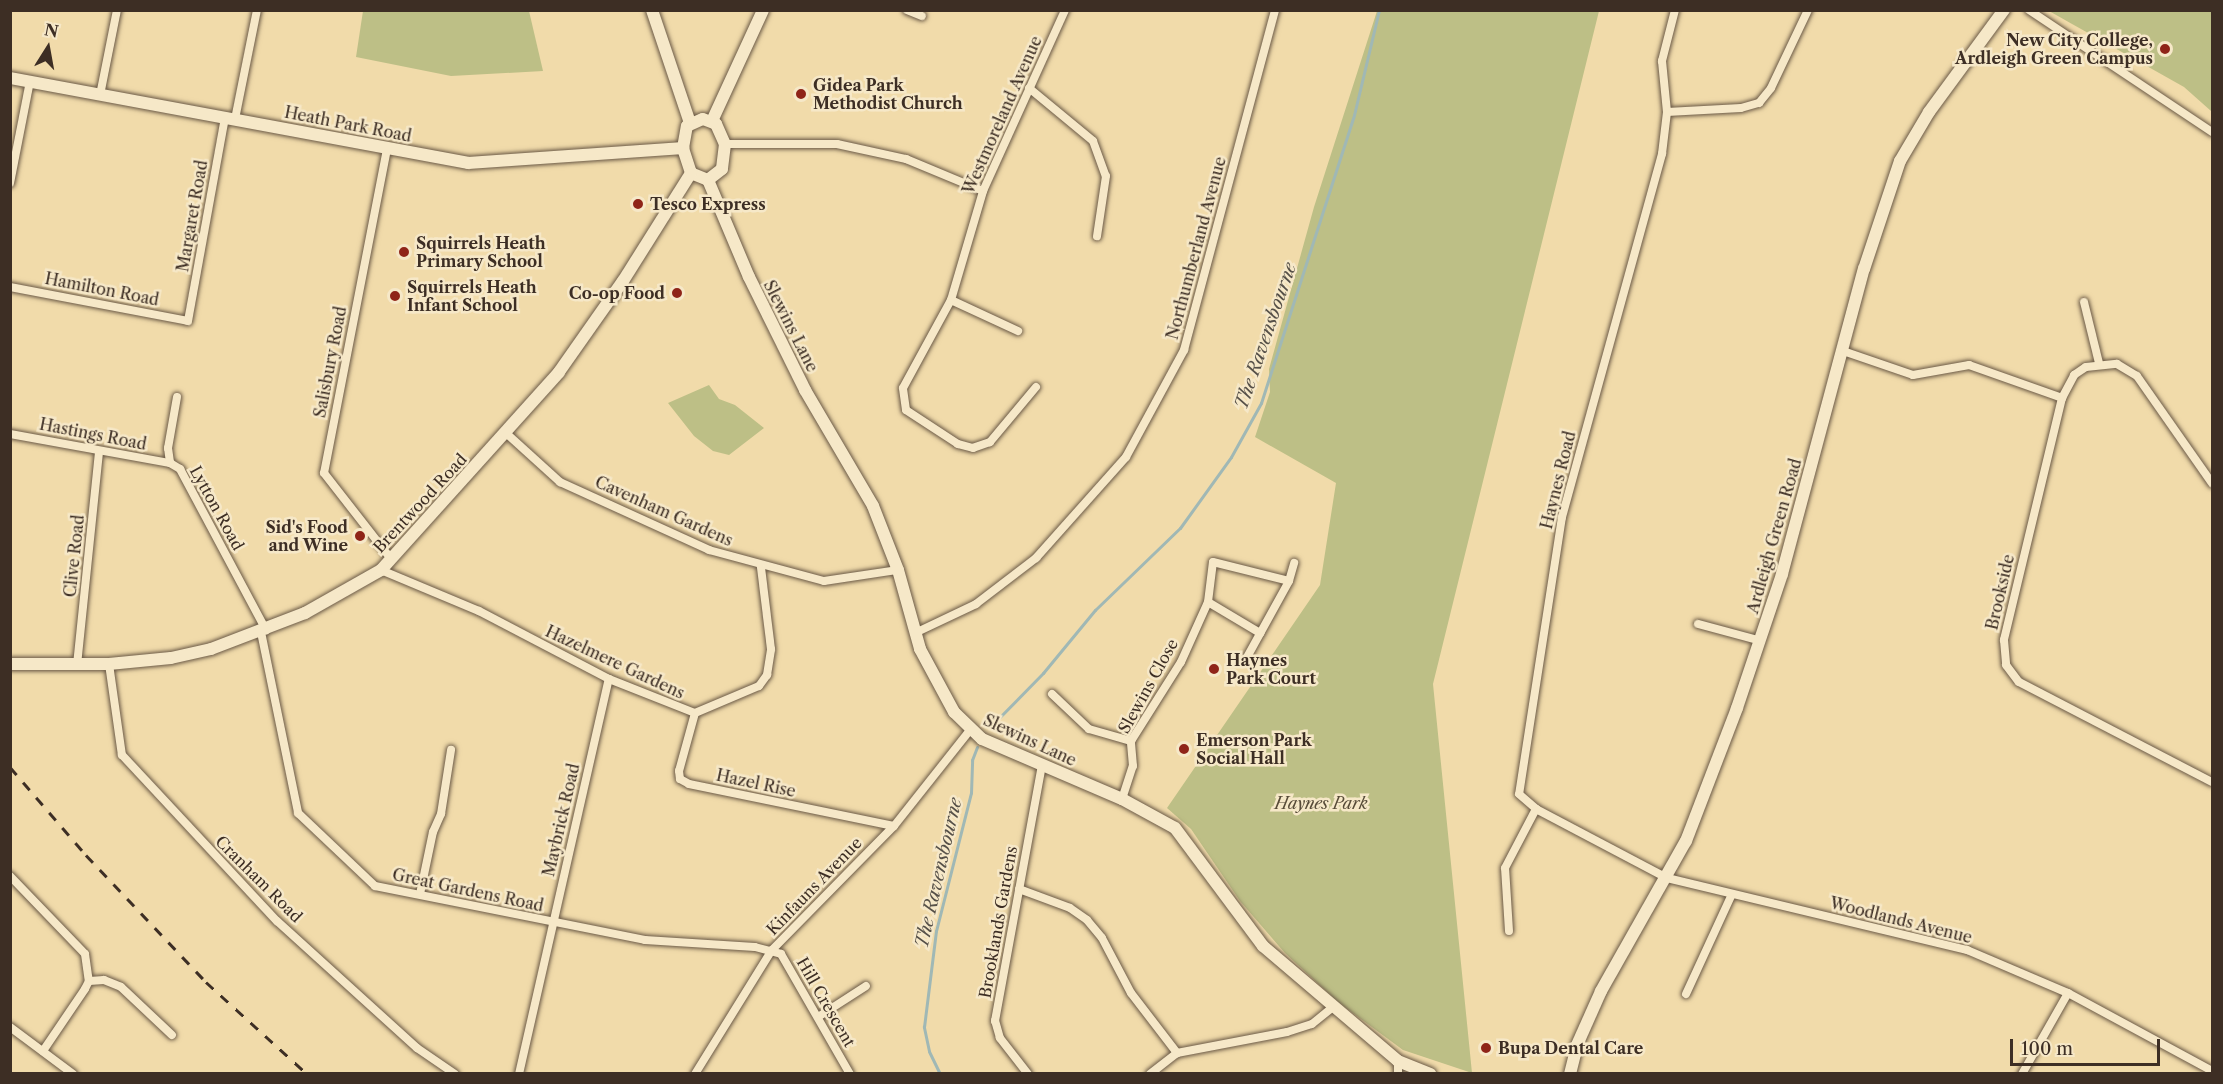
<!DOCTYPE html>
<html>
<head>
<meta charset="utf-8">
<style>
	body { margin:0 }
	#map { position:relative; width:2223px; height:1084px; overflow:hidden; background:#f1dbaa; font-family:"Libre Caslon Text",serif }
	div>[style] { position:absolute }
	[style*='--x'] { left:calc(var(--x)*1px); top:calc(var(--y)*1px); width:calc(var(--w)*1px); rotate:calc(var(--a)*1deg) }
	.green>* { inset:0; background:#bdbf86 }
	.stream>* { height:3px; margin:-1.5px; padding:0 1.5px; transform-origin:1.5px; border-radius:1.5px; background:#a0b8b5 }
	.roads { filter:drop-shadow(0 0 2px #6a5946) drop-shadow(0 0 2px #6a5946) }
	.street>* { height:8px; margin:-4px; padding:0 4px; transform-origin:4px; border-radius:4px; background:#f6e8c8 }
	.secondary>* { height:12px; margin:-6px; padding:0 6px; transform-origin:6px; border-radius:6px; background:#f6e8c8 }
	.rail>* { height:3px; margin-top:-1.5px; transform-origin:0; background:repeating-linear-gradient(90deg,#3d2e24 0 10px,transparent 0 20px) }
	.dots>* { width:16px; height:16px; translate:-50% -50%; box-sizing:border-box; border:3px solid #f6e8c8; border-radius:50% }
	span { translate:-50% -50%; white-space:nowrap; text-align:center; line-height:1.15; -webkit-text-stroke:5px #f6e8c8; paint-order:stroke }
	.poi-label { font-size:16px; color:#3d2e24; font-weight:700 }
	.right { translate:-100% -50%; text-align:right }
	.left { translate:0 -50%; text-align:left }
	.street-label { font-size:16px; color:#3d2e24 }
	.park-label { font-size:16px; color:#574b38; font-style:italic }
	.water-label { font-size:18px; color:#565048; font-style:italic }
	.frame { position:absolute; inset:0; border:12px solid #3d2e24; pointer-events:none }
	.north { position:absolute; left:18px; top:18px; width:60px; height:60px; -webkit-text-stroke:4px #f6e8c8; paint-order:stroke; rotate:11deg; font-size:16px; font-weight:700; line-height:24px; text-align:center; color:#3d2e24 }
	.north::after { content:''; display:block; margin:auto; width:21px; height:27px; background:#3d2e24; clip-path:polygon(50% 0,100% 100%,50% 72%,0 100%) }
	.scale { position:absolute; left:2010px; top:1039px; width:150px; height:27px; box-sizing:border-box; border:3px solid #3d2e24; border-top:0; padding-left:8px; font-size:18px; line-height:21px; white-space:nowrap; color:#3d2e24; -webkit-text-stroke:4px #f6e8c8; paint-order:stroke }
</style>
</head>
<body>
<div id="map">
	<div class="green">
		<i style="clip-path:polygon(363px 11px,529px 11px,543px 71px,451px 76px,356px 57px)"></i>
		<i style="clip-path:polygon(1377px 11px,1599px 11px,1433px 684px,1472px 1073px,1403px 1050px,1338px 1002px,1285px 953px,1240px 901px,1191px 829px,1167px 808px,1320px 585px,1336px 483px,1255px 437px,1270px 392px,1269px 369px,1314px 207px)"></i>
		<i style="clip-path:polygon(2049px 11px,2212px 11px,2211px 111px,2184px 87px)"></i>
		<i style="clip-path:polygon(709px 385px,719px 399px,735px 405px,764px 428px,729px 455px,713px 451px,694px 436px,668px 403px)"></i>
	</div>
	<div class="stream">
		<i style="--x:990;--y:727;--w:76;--a:-45.5"></i>
		<i style="--x:1043;--y:673;--w:82;--a:-50.5"></i>
		<i style="--x:1095;--y:610;--w:118;--a:-44"></i>
		<i style="--x:1180;--y:528;--w:87;--a:-54.3"></i>
		<i style="--x:1231;--y:457;--w:62;--a:-60.9"></i>
		<i style="--x:1261;--y:403;--w:303;--a:-72.1"></i>
		<i style="--x:1354;--y:115;--w:108;--a:-76.6"></i>
		<i style="--x:940;--y:1074;--w:25;--a:-116"></i>
		<i style="--x:929;--y:1051;--w:25;--a:-102"></i>
		<i style="--x:924;--y:1027;--w:97;--a:-82.9"></i>
		<i style="--x:936;--y:931;--w:142;--a:-75.8"></i>
		<i style="--x:971;--y:793;--w:33;--a:-88"></i>
		<i style="--x:972;--y:760;--w:14;--a:-69"></i>
	</div>
	<div class="roads">
		<div class="street">
			<i style="--x:907;--y:10;--w:16;--a:22"></i>
			<i style="--x:1675;--y:10;--w:53;--a:104.3"></i>
			<i style="--x:1662;--y:61;--w:51;--a:84.4"></i>
			<i style="--x:1667;--y:112;--w:42;--a:96.8"></i>
			<i style="--x:1662;--y:154;--w:377;--a:105.4"></i>
			<i style="--x:1562;--y:517;--w:280;--a:98.8"></i>
			<i style="--x:1519;--y:794;--w:23;--a:41"></i>
			<i style="--x:1536;--y:809;--w:148;--a:27.8"></i>
			<i style="--x:1667;--y:878;--w:309;--a:13.5"></i>
			<i style="--x:1967;--y:950;--w:110;--a:23.1"></i>
			<i style="--x:2068;--y:993;--w:164;--a:28.4"></i>
			<i style="--x:2029;--y:10;--w:220;--a:33.7"></i>
			<i style="--x:1029;--y:88;--w:83;--a:39.6"></i>
			<i style="--x:1093;--y:141;--w:37;--a:70"></i>
			<i style="--x:1106;--y:176;--w:61;--a:98.5"></i>
			<i style="--x:100;--y:95;--w:87;--a:-78.7"></i>
			<i style="--x:1667;--y:112;--w:74;--a:-3.1"></i>
			<i style="--x:1741;--y:108;--w:19;--a:-16"></i>
			<i style="--x:1759;--y:103;--w:19;--a:-51"></i>
			<i style="--x:1771;--y:88;--w:86;--a:-64.6"></i>
			<i style="--x:235;--y:119;--w:111;--a:-78.6"></i>
			<i style="--x:725;--y:144;--w:112;--a:0"></i>
			<i style="--x:837;--y:144;--w:71;--a:12.3"></i>
			<i style="--x:906;--y:159;--w:83;--a:22.6"></i>
			<i style="--x:387;--y:149;--w:330;--a:101"></i>
			<i style="--x:324;--y:473;--w:110;--a:52"></i>
			<i style="--x:10;--y:183;--w:104;--a:-78.9"></i>
			<i style="--x:10;--y:287;--w:181;--a:10.8"></i>
			<i style="--x:188;--y:321;--w:207;--a:-79.7"></i>
			<i style="--x:951;--y:300;--w:74;--a:24.8"></i>
			<i style="--x:2084;--y:302;--w:63;--a:76.2"></i>
			<i style="--x:1843;--y:351;--w:74;--a:18.9"></i>
			<i style="--x:1913;--y:375;--w:57;--a:-10.1"></i>
			<i style="--x:1969;--y:365;--w:99;--a:19.5"></i>
			<i style="--x:2062;--y:398;--w:26;--a:-62"></i>
			<i style="--x:2074;--y:375;--w:14;--a:-34"></i>
			<i style="--x:2086;--y:367;--w:31;--a:-6"></i>
			<i style="--x:2117;--y:364;--w:23;--a:31"></i>
			<i style="--x:2137;--y:376;--w:131;--a:55"></i>
			<i style="--x:1036;--y:387;--w:72;--a:129.9"></i>
			<i style="--x:990;--y:442;--w:18;--a:161"></i>
			<i style="--x:973;--y:448;--w:16;--a:-165"></i>
			<i style="--x:958;--y:444;--w:62;--a:-146.8"></i>
			<i style="--x:906;--y:410;--w:22;--a:-98"></i>
			<i style="--x:903;--y:388;--w:100;--a:-61.4"></i>
			<i style="--x:951;--y:300;--w:114;--a:-73.6"></i>
			<i style="--x:983;--y:191;--w:199;--a:-65.6"></i>
			<i style="--x:177;--y:397;--w:52;--a:100"></i>
			<i style="--x:168;--y:448;--w:15;--a:82"></i>
			<i style="--x:170;--y:463;--w:12;--a:31"></i>
			<i style="--x:180;--y:469;--w:183;--a:61.9"></i>
			<i style="--x:2062;--y:398;--w:249;--a:103.5"></i>
			<i style="--x:2004;--y:640;--w:25;--a:85"></i>
			<i style="--x:2006;--y:665;--w:21;--a:53"></i>
			<i style="--x:2019;--y:682;--w:217;--a:27.4"></i>
			<i style="--x:10;--y:434;--w:163;--a:10.3"></i>
			<i style="--x:507;--y:434;--w:72;--a:42.2"></i>
			<i style="--x:560;--y:482;--w:164;--a:24.5"></i>
			<i style="--x:709;--y:550;--w:119;--a:15.1"></i>
			<i style="--x:824;--y:581;--w:75;--a:-8.5"></i>
			<i style="--x:381;--y:570;--w:106;--a:22.7"></i>
			<i style="--x:479;--y:611;--w:147;--a:27.6"></i>
			<i style="--x:609;--y:679;--w:92;--a:21.6"></i>
			<i style="--x:695;--y:713;--w:69;--a:-22.9"></i>
			<i style="--x:759;--y:686;--w:14;--a:-54"></i>
			<i style="--x:767;--y:675;--w:26;--a:-81"></i>
			<i style="--x:771;--y:649;--w:83;--a:-97"></i>
			<i style="--x:1208;--y:602;--w:61;--a:30.8"></i>
			<i style="--x:1698;--y:624;--w:65;--a:15.1"></i>
			<i style="--x:261;--y:632;--w:185;--a:78.4"></i>
			<i style="--x:298;--y:813;--w:106;--a:43.5"></i>
			<i style="--x:375;--y:886;--w:275;--a:11.3"></i>
			<i style="--x:645;--y:940;--w:110;--a:3.6"></i>
			<i style="--x:755;--y:947;--w:27;--a:15"></i>
			<i style="--x:781;--y:954;--w:138;--a:60.1"></i>
			<i style="--x:915;--y:633;--w:68;--a:-25.4"></i>
			<i style="--x:976;--y:604;--w:76;--a:-37.5"></i>
			<i style="--x:1036;--y:558;--w:135;--a:-48.3"></i>
			<i style="--x:1126;--y:457;--w:122;--a:-61.5"></i>
			<i style="--x:1184;--y:350;--w:352;--a:-75"></i>
			<i style="--x:1246;--y:659;--w:89;--a:-61.1"></i>
			<i style="--x:1289;--y:581;--w:19;--a:-74"></i>
			<i style="--x:109;--y:664;--w:92;--a:81.9"></i>
			<i style="--x:122;--y:755;--w:227;--a:47"></i>
			<i style="--x:277;--y:921;--w:189;--a:42.2"></i>
			<i style="--x:417;--y:1048;--w:46;--a:34.4"></i>
			<i style="--x:77;--y:665;--w:215;--a:-84.1"></i>
			<i style="--x:1052;--y:694;--w:51;--a:43.4"></i>
			<i style="--x:1089;--y:729;--w:44;--a:15.9"></i>
			<i style="--x:695;--y:713;--w:60;--a:105.4"></i>
			<i style="--x:679;--y:771;--w:8;--a:83"></i>
			<i style="--x:680;--y:779;--w:10;--a:29"></i>
			<i style="--x:689;--y:784;--w:209;--a:11.6"></i>
			<i style="--x:1122;--y:799;--w:35;--a:-72"></i>
			<i style="--x:1133;--y:766;--w:25;--a:-95"></i>
			<i style="--x:1131;--y:741;--w:93;--a:-57.7"></i>
			<i style="--x:1181;--y:662;--w:66;--a:-65.8"></i>
			<i style="--x:1208;--y:602;--w:40;--a:-82.9"></i>
			<i style="--x:1213;--y:562;--w:78;--a:14"></i>
			<i style="--x:10;--y:876;--w:108;--a:46.1"></i>
			<i style="--x:85;--y:954;--w:27;--a:82"></i>
			<i style="--x:89;--y:981;--w:9;--a:117"></i>
			<i style="--x:85;--y:989;--w:75;--a:124.1"></i>
			<i style="--x:1019;--y:889;--w:54;--a:20.4"></i>
			<i style="--x:1070;--y:908;--w:21;--a:35"></i>
			<i style="--x:1087;--y:920;--w:23;--a:50"></i>
			<i style="--x:1102;--y:938;--w:62;--a:62.2"></i>
			<i style="--x:1131;--y:993;--w:76;--a:52.5"></i>
			<i style="--x:420;--y:894;--w:63;--a:-78.2"></i>
			<i style="--x:433;--y:832;--w:20;--a:-66"></i>
			<i style="--x:441;--y:814;--w:65;--a:-81.1"></i>
			<i style="--x:1509;--y:931;--w:63;--a:-93.6"></i>
			<i style="--x:1505;--y:868;--w:67;--a:-62.3"></i>
			<i style="--x:89;--y:981;--w:15;--a:-4"></i>
			<i style="--x:104;--y:980;--w:18;--a:22"></i>
			<i style="--x:121;--y:987;--w:70;--a:43.3"></i>
			<i style="--x:1686;--y:994;--w:110;--a:-65.3"></i>
			<i style="--x:818;--y:1017;--w:57;--a:-32.9"></i>
			<i style="--x:10;--y:1027;--w:79;--a:36.7"></i>
			<i style="--x:519;--y:1074;--w:405;--a:-77.2"></i>
			<i style="--x:695;--y:1074;--w:146;--a:-58.2"></i>
			<i style="--x:772;--y:950;--w:174;--a:-45.5"></i>
			<i style="--x:894;--y:826;--w:122;--a:-51.6"></i>
			<i style="--x:1028;--y:1074;--w:46;--a:-127.9"></i>
			<i style="--x:1000;--y:1038;--w:18;--a:-106"></i>
			<i style="--x:995;--y:1021;--w:259;--a:-79.6"></i>
			<i style="--x:1150;--y:1074;--w:34;--a:-38"></i>
			<i style="--x:1177;--y:1053;--w:112;--a:-10.8"></i>
			<i style="--x:1287;--y:1032;--w:26;--a:-18"></i>
			<i style="--x:1312;--y:1024;--w:26;--a:-39"></i>
			<i style="--x:1398;--y:1074;--w:13;--a:-90"></i>
			<i style="--x:2022;--y:1074;--w:93;--a:-60.4"></i>
		</div>
		<div class="secondary">
			<i style="--x:652;--y:10;--w:119;--a:71.4"></i>
			<i style="--x:10;--y:78;--w:466;--a:10.5"></i>
			<i style="--x:468;--y:163;--w:216;--a:-4"></i>
			<i style="--x:703;--y:119;--w:14;--a:21"></i>
			<i style="--x:716;--y:124;--w:22;--a:66"></i>
			<i style="--x:725;--y:144;--w:25;--a:97"></i>
			<i style="--x:722;--y:169;--w:18;--a:142"></i>
			<i style="--x:708;--y:180;--w:18;--a:-158"></i>
			<i style="--x:691;--y:173;--w:26;--a:-108"></i>
			<i style="--x:683;--y:148;--w:22;--a:-80"></i>
			<i style="--x:687;--y:126;--w:17;--a:-24"></i>
			<i style="--x:712;--y:121;--w:122;--a:-65.3"></i>
			<i style="--x:708;--y:180;--w:105;--a:67.1"></i>
			<i style="--x:749;--y:277;--w:126;--a:63.6"></i>
			<i style="--x:805;--y:390;--w:134;--a:59.6"></i>
			<i style="--x:873;--y:506;--w:69;--a:68.7"></i>
			<i style="--x:898;--y:570;--w:82;--a:74.4"></i>
			<i style="--x:920;--y:649;--w:72;--a:61.6"></i>
			<i style="--x:954;--y:712;--w:39;--a:44"></i>
			<i style="--x:982;--y:739;--w:152;--a:23.2"></i>
			<i style="--x:1122;--y:799;--w:60;--a:28.7"></i>
			<i style="--x:1175;--y:828;--w:147;--a:53.3"></i>
			<i style="--x:1263;--y:946;--w:177;--a:40.4"></i>
			<i style="--x:1398;--y:1061;--w:35;--a:22"></i>
			<i style="--x:10;--y:664;--w:99;--a:0"></i>
			<i style="--x:109;--y:664;--w:62;--a:-5.5"></i>
			<i style="--x:171;--y:658;--w:41;--a:-12.7"></i>
			<i style="--x:211;--y:649;--w:101;--a:-21"></i>
			<i style="--x:305;--y:613;--w:87;--a:-29.5"></i>
			<i style="--x:381;--y:570;--w:266;--a:-48"></i>
			<i style="--x:559;--y:372;--w:111;--a:-54.9"></i>
			<i style="--x:623;--y:281;--w:128;--a:-57.8"></i>
			<i style="--x:1570;--y:1074;--w:30;--a:-76"></i>
			<i style="--x:1577;--y:1045;--w:59;--a:-66"></i>
			<i style="--x:1601;--y:991;--w:172;--a:-60.5"></i>
			<i style="--x:1686;--y:841;--w:142;--a:-69"></i>
			<i style="--x:1737;--y:708;--w:141;--a:-71.4"></i>
			<i style="--x:1782;--y:574;--w:316;--a:-75"></i>
			<i style="--x:1864;--y:269;--w:114;--a:-71.6"></i>
			<i style="--x:1900;--y:161;--w:57;--a:-59.4"></i>
			<i style="--x:1929;--y:112;--w:127;--a:-53.7"></i>
		</div>
	</div>
	<div class="rail">
		<i style="--x:10;--y:767;--w:116;--a:49.2"></i>
		<i style="--x:86;--y:855;--w:175;--a:46.6"></i>
		<i style="--x:206;--y:982;--w:137;--a:42.3"></i>
	</div>
	<div class="dots">
		<i style="left:2165px;top:49px;background:#8f2418"></i>
		<i style="left:801px;top:94px;background:#8f2418"></i>
		<i style="left:638px;top:204px;background:#8f2418"></i>
		<i style="left:404px;top:252px;background:#8f2418"></i>
		<i style="left:677px;top:293px;background:#8f2418"></i>
		<i style="left:395px;top:296px;background:#8f2418"></i>
		<i style="left:360px;top:536px;background:#8f2418"></i>
		<i style="left:1214px;top:669px;background:#8f2418"></i>
		<i style="left:1184px;top:749px;background:#8f2418"></i>
		<i style="left:1486px;top:1048px;background:#8f2418"></i>
	</div>
	<div class="poi-label">
		<span class="right" style="left:2153px;top:49px">New City College,<br>Ardleigh Green Campus</span>
		<span class="left" style="left:813px;top:94px">Gidea Park<br>Methodist Church</span>
		<span class="left" style="left:650px;top:204px">Tesco Express</span>
		<span class="left" style="left:416px;top:252px">Squirrels Heath<br>Primary School</span>
		<span class="left" style="left:407px;top:296px">Squirrels Heath<br>Infant School</span>
		<span class="right" style="left:665px;top:293px">Co-op Food</span>
		<span class="right" style="left:348px;top:536px">Sid's Food<br>and Wine</span>
		<span class="left" style="left:1226px;top:669px">Haynes<br>Park Court</span>
		<span class="left" style="left:1196px;top:749px">Emerson Park<br>Social Hall</span>
		<span class="left" style="left:1498px;top:1048px">Bupa Dental Care</span>
	</div>
	<div class="street-label">
		<span style="left:1002px;top:115px;rotate:-66deg">Westmoreland Avenue</span>
		<span style="left:348px;top:124px;rotate:11deg">Heath Park Road</span>
		<span style="left:192px;top:216px;rotate:-80deg">Margaret Road</span>
		<span style="left:1196px;top:248px;rotate:-75deg">Northumberland Avenue</span>
		<span style="left:102px;top:289px;rotate:11deg">Hamilton Road</span>
		<span style="left:791px;top:326px;rotate:63deg">Slewins Lane</span>
		<span style="left:330px;top:362px;rotate:-79deg">Salisbury Road</span>
		<span style="left:93px;top:434px;rotate:11deg">Hastings Road</span>
		<span style="left:1558px;top:480px;rotate:-76deg">Haynes Road</span>
		<span style="left:420px;top:503px;rotate:-47deg">Brentwood Road</span>
		<span style="left:217px;top:508px;rotate:61deg">Lytton Road</span>
		<span style="left:664px;top:511px;rotate:24deg">Cavenham Gardens</span>
		<span style="left:1774px;top:536px;rotate:-74deg">Ardleigh Green Road</span>
		<span style="left:74px;top:556px;rotate:-84deg">Clive Road</span>
		<span style="left:2000px;top:592px;rotate:-77deg">Brookside</span>
		<span style="left:615px;top:662px;rotate:25deg">Hazelmere Gardens</span>
		<span style="left:1148px;top:686px;rotate:-61deg">Slewins Close</span>
		<span style="left:1030px;top:740px;rotate:25deg">Slewins Lane</span>
		<span style="left:756px;top:783px;rotate:12deg">Hazel Rise</span>
		<span style="left:561px;top:820px;rotate:-77deg">Maybrick Road</span>
		<span style="left:259px;top:879px;rotate:45deg">Cranham Road</span>
		<span style="left:814px;top:886px;rotate:-46deg">Kinfauns Avenue</span>
		<span style="left:468px;top:890px;rotate:12deg">Great Gardens Road</span>
		<span style="left:1901px;top:920px;rotate:14deg">Woodlands Avenue</span>
		<span style="left:998px;top:922px;rotate:-80deg">Brooklands Gardens</span>
		<span style="left:826px;top:1002px;rotate:60deg">Hill Crescent</span>
	</div>
	<div class="park-label">
		<span style="left:1321px;top:803px">Haynes Park</span>
	</div>
	<div class="water-label">
		<span style="left:1266px;top:336px;rotate:-71deg">The Ravensbourne</span>
		<span style="left:939px;top:873px;rotate:-77deg">The Ravensbourne</span>
	</div>
	<div class="frame"></div>
	<div class="north">N</div>
	<div class="scale">100 m</div>
</div>
</body>
</html>
